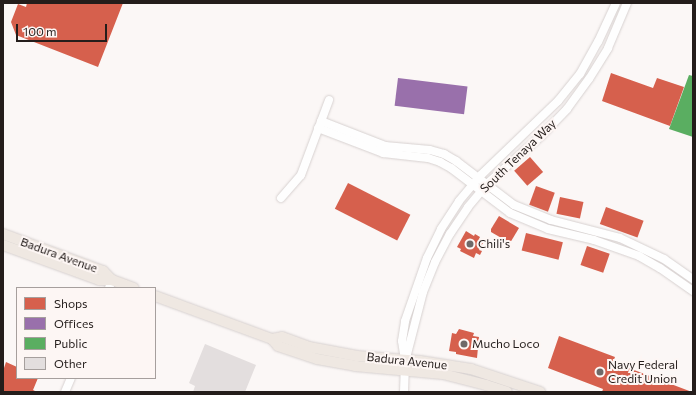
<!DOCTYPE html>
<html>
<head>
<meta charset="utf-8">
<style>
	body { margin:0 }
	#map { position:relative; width:696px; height:395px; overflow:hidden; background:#fbf7f6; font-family:Commissioner,sans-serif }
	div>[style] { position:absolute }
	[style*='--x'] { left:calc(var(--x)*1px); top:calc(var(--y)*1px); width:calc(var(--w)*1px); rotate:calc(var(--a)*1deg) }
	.shops>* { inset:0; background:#d6604d; transform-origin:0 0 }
	.offices>* { inset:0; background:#9970ab; transform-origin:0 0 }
	.public>* { inset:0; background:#5aae61 }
	.building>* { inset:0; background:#e3dede }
	.roads { filter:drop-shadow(0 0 1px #d7d1d0) drop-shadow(0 0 1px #d7d1d0) }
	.minor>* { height:8px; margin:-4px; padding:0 4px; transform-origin:4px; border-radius:4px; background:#fefefe }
	.major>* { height:10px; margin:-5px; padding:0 5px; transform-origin:5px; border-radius:5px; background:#efe8e2 }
	.dots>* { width:11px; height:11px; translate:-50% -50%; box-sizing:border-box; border:2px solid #fdf6f4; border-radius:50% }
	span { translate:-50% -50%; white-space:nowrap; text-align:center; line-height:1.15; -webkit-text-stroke:4px #fdf6f4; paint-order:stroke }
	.street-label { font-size:12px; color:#241d1b }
	.poi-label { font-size:12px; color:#241d1b }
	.left { translate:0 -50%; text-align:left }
	.frame { position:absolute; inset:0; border:4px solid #241d1b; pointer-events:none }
	.legend { position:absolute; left:16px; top:287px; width:140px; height:92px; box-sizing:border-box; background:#fdf6f4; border:1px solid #a69f9d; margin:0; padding:5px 7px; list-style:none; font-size:12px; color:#241d1b }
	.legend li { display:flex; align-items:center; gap:8px; height:20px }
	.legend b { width:20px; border:1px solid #a69f9d }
	.scale { position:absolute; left:16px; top:24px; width:91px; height:18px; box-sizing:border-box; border:2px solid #241d1b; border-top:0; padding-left:5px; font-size:12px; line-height:14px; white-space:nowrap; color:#241d1b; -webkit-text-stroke:3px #fdf6f4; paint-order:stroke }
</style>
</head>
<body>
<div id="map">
	<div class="shops">
		<i style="clip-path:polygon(27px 3px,123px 3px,98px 67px,16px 35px,11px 22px,18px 4px,26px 7px)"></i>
		<i style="clip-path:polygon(611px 73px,653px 88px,657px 78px,684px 87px,670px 126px,602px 101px)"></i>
		<i style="left:530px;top:157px;width:20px;height:21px;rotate:49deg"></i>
		<i style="left:348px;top:183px;width:70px;height:29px;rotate:27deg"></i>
		<i style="left:536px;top:186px;width:20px;height:20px;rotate:20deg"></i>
		<i style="left:560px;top:197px;width:24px;height:17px;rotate:12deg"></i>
		<i style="left:606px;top:207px;width:40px;height:18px;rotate:20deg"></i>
		<i style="clip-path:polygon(499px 216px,519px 228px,510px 243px,491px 232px,491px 229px)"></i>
		<i style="clip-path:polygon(466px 231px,474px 236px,475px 234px,480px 237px,479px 239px,484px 241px,479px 250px,482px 251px,480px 255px,476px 253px,474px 258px,460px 251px,461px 249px,457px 247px)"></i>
		<i style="left:526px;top:233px;width:38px;height:18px;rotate:14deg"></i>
		<i style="left:587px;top:246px;width:24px;height:20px;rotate:19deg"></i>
		<i style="clip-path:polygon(459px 329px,474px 333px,473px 336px,479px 337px,477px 358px,456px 354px,456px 352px,449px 351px,452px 333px,456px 334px)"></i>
		<i style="clip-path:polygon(559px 336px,615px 357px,613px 362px,692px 392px,602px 392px,603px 389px,548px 368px)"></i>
		<i style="clip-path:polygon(6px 362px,17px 367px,17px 378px,38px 378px,33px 390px,37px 392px,3px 392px,3px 371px)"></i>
	</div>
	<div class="offices">
		<i style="left:398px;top:78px;width:70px;height:28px;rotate:7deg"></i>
	</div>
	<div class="public">
		<i style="clip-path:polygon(689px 75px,693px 76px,693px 137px,669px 129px)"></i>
	</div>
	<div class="building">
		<i style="clip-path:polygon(205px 344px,256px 365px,245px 392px,193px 392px,195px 386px,189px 383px)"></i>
	</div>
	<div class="roads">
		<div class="minor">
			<i style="--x:321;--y:121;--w:69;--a:21.3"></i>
			<i style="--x:385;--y:146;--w:45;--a:5.1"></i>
			<i style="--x:430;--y:150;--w:15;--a:16"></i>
			<i style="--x:444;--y:154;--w:14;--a:30"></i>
			<i style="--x:456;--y:161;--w:73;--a:37.2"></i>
			<i style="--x:514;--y:205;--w:40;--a:22"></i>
			<i style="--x:551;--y:220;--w:71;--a:14.6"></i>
			<i style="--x:620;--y:238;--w:49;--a:25.5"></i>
			<i style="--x:664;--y:259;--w:35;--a:35"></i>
			<i style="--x:318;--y:128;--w:70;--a:21"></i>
			<i style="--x:383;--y:153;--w:45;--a:6.3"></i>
			<i style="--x:428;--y:158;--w:13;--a:18"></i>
			<i style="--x:440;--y:162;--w:13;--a:29"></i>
			<i style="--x:451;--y:168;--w:74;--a:37.3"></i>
			<i style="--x:510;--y:213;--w:41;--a:22.8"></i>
			<i style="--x:548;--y:229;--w:47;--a:13.4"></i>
			<i style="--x:594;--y:240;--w:48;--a:19.6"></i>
			<i style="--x:639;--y:256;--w:24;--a:30"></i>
			<i style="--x:660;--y:268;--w:40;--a:34.9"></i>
			<i style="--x:281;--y:198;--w:30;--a:-49"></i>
			<i style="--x:301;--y:175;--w:80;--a:-69.5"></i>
			<i style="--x:109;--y:288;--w:9;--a:-69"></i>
			<i style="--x:406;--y:358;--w:68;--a:-75.6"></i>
			<i style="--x:423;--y:292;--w:32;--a:-68"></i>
			<i style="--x:435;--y:262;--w:32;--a:-62"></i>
			<i style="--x:450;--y:234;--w:32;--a:-56"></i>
			<i style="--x:468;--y:207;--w:31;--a:-50"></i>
			<i style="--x:488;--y:183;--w:72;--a:-41.6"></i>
			<i style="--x:542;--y:135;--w:36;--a:-46"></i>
			<i style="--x:567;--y:109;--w:37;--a:-54"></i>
			<i style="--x:589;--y:79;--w:36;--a:-58"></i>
			<i style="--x:608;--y:48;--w:49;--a:-67.1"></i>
			<i style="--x:65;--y:392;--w:15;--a:-67"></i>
			<i style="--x:404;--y:392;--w:32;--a:-88"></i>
			<i style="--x:405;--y:360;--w:19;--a:-99"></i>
			<i style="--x:402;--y:341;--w:20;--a:-81"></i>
			<i style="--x:405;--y:321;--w:67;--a:-70.8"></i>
			<i style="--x:427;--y:258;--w:32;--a:-64"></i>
			<i style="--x:441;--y:229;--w:33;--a:-57"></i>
			<i style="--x:459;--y:201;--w:34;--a:-50"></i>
			<i style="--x:481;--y:175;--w:107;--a:-43.9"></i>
			<i style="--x:558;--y:101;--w:35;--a:-51"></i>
			<i style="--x:580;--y:74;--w:37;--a:-61"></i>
			<i style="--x:598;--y:42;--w:43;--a:-65.2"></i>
		</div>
		<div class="major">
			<i style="--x:3;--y:234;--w:107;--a:20.3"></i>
			<i style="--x:103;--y:271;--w:13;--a:45"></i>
			<i style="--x:3;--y:245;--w:102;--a:20"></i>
			<i style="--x:99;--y:280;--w:13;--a:0"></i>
			<i style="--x:112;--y:280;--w:23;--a:20"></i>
			<i style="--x:155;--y:296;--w:125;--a:20.2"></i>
			<i style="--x:272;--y:339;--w:10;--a:-11"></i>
			<i style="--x:282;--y:337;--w:29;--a:20"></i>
			<i style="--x:309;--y:347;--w:49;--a:10.6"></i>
			<i style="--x:357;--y:356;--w:63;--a:4.5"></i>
			<i style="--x:420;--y:361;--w:52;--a:8.9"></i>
			<i style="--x:471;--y:369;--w:73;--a:18.4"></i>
			<i style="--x:272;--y:339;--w:9;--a:49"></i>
			<i style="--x:278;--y:346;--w:41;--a:18.4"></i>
			<i style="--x:317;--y:359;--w:39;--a:10"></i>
			<i style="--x:355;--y:366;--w:88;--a:5.2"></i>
			<i style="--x:443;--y:374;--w:44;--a:14.3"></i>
			<i style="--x:486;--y:385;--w:22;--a:18"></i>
		</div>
	</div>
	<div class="dots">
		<i style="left:470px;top:244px;background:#6f6968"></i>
		<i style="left:464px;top:344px;background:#6f6968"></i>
		<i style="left:600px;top:372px;background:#6f6968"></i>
	</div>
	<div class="street-label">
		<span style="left:518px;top:156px;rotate:-44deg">South Tenaya Way</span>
		<span style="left:59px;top:255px;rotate:20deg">Badura Avenue</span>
		<span style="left:407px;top:361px;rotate:6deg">Badura Avenue</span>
	</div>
	<div class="poi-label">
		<span class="left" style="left:478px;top:244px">Chili's</span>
		<span class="left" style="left:472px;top:344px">Mucho Loco</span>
		<span class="left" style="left:608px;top:372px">Navy Federal<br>Credit Union</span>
	</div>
	<div class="frame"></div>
	<ul class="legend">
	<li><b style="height:11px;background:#d6604d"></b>Shops</li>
	<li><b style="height:11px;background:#9970ab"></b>Offices</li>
	<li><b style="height:11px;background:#5aae61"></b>Public</li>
	<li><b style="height:11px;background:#e3dede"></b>Other</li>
	</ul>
	<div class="scale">100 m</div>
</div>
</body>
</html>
